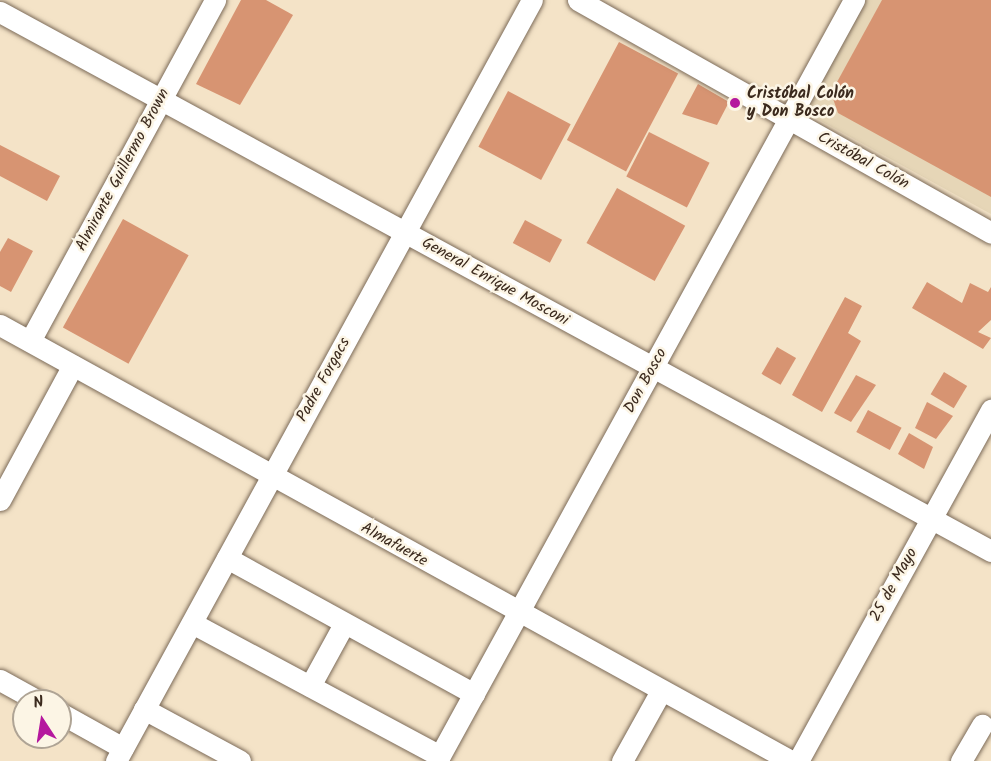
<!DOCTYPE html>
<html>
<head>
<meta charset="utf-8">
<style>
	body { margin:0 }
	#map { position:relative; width:991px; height:761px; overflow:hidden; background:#f4e3c7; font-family:Kalam,sans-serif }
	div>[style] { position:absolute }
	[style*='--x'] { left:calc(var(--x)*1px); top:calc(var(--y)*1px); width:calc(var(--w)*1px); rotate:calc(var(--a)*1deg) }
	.built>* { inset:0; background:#e6d6b7 }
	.building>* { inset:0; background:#d79472; transform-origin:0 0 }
	.roads { filter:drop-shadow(0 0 2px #7c6b59) drop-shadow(0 0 2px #7c6b59) }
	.minor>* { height:21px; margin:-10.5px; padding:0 10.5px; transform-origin:10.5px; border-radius:10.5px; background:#fff }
	.dots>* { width:16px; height:16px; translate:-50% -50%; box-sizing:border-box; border:3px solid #fcf5e5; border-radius:50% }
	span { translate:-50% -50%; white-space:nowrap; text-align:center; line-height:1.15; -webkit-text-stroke:5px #fcf5e5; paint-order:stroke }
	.poi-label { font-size:16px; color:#3b2a1e; font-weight:700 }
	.left { translate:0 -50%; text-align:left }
	.street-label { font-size:16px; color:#3b2a1e }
	.north { position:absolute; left:12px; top:689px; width:60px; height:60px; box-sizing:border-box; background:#fcf5e5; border:2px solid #afa495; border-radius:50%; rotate:348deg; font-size:16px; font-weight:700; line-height:24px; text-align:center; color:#3b2a1e }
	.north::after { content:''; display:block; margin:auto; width:21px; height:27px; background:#b5179e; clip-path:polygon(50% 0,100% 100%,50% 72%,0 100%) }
</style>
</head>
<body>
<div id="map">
	<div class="built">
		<i style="clip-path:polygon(866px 0,991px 0,991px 214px,810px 115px,810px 102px)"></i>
	</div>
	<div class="building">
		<i style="clip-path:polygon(241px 0,266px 0,293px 15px,240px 105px,196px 84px)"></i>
		<i style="clip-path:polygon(882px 0,991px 0,991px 197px,838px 113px,831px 93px)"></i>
		<i style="left:619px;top:42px;width:67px;height:111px;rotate:28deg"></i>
		<i style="clip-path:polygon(698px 84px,729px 102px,717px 125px,682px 114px)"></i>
		<i style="left:508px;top:91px;width:71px;height:63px;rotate:28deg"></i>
		<i style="left:649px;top:132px;width:68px;height:50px;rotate:27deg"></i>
		<i style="clip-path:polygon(0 145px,60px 176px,47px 201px,0 176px)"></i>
		<i style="left:617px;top:188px;width:78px;height:63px;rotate:29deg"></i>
		<i style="left:123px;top:219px;width:75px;height:124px;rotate:29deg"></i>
		<i style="left:525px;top:220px;width:42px;height:26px;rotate:28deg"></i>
		<i style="clip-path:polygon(8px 238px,33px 251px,11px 292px,0 286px,0 252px)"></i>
		<i style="clip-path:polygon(927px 282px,962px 303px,970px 283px,988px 292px,991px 287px,991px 320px,978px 332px,991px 338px,983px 349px,912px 308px)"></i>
		<i style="clip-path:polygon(845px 297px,862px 306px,848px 333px,861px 341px,822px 412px,792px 395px)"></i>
		<i style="left:777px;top:347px;width:22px;height:31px;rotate:30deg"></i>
		<i style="left:944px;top:372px;width:27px;height:26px;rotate:31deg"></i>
		<i style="clip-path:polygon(856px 375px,876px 385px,851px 422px,834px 413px)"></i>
		<i style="clip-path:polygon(927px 402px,953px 416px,936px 439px,915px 428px)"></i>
		<i style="left:868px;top:410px;width:38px;height:25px;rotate:28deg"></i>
		<i style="clip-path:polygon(909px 433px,933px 447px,924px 469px,898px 454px)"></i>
	</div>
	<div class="roads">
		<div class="minor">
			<i style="--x:578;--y:0;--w:474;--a:29.4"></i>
			<i style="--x:0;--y:12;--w:1128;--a:28.54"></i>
			<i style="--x:0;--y:325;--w:903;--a:28.86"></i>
			<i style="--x:30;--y:341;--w:388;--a:-61.5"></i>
			<i style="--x:0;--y:500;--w:153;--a:-61.6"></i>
			<i style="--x:227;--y:558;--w:282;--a:28.8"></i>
			<i style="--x:192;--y:623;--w:281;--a:28.2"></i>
			<i style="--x:0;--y:680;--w:43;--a:28.9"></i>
			<i style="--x:310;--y:686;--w:71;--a:-61.3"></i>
			<i style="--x:144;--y:709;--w:109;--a:28.4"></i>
			<i style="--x:60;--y:713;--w:72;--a:29.1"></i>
			<i style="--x:116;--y:761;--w:867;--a:-61.34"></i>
			<i style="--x:437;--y:761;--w:868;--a:-61.28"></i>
			<i style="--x:622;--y:761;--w:80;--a:-60.9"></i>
			<i style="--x:798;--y:761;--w:401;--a:-61.2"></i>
			<i style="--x:961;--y:761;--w:42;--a:-59.7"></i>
		</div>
	</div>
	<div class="dots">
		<i style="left:735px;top:103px;background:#b5179e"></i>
	</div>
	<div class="poi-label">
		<span class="left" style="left:747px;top:103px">Cristóbal Colón<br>y Don Bosco</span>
	</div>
	<div class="street-label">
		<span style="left:863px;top:161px;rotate:29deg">Cristóbal Colón</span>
		<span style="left:123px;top:170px;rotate:-62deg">Almirante Guillermo Brown</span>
		<span style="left:495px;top:282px;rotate:29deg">General Enrique Mosconi</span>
		<span style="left:324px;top:380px;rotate:-61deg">Padre Forgacs</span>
		<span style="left:646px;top:381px;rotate:-61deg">Don Bosco</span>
		<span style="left:394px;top:545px;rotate:29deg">Almafuerte</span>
		<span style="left:894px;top:585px;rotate:-61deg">25 de Mayo</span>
	</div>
	<div class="north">N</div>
</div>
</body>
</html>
